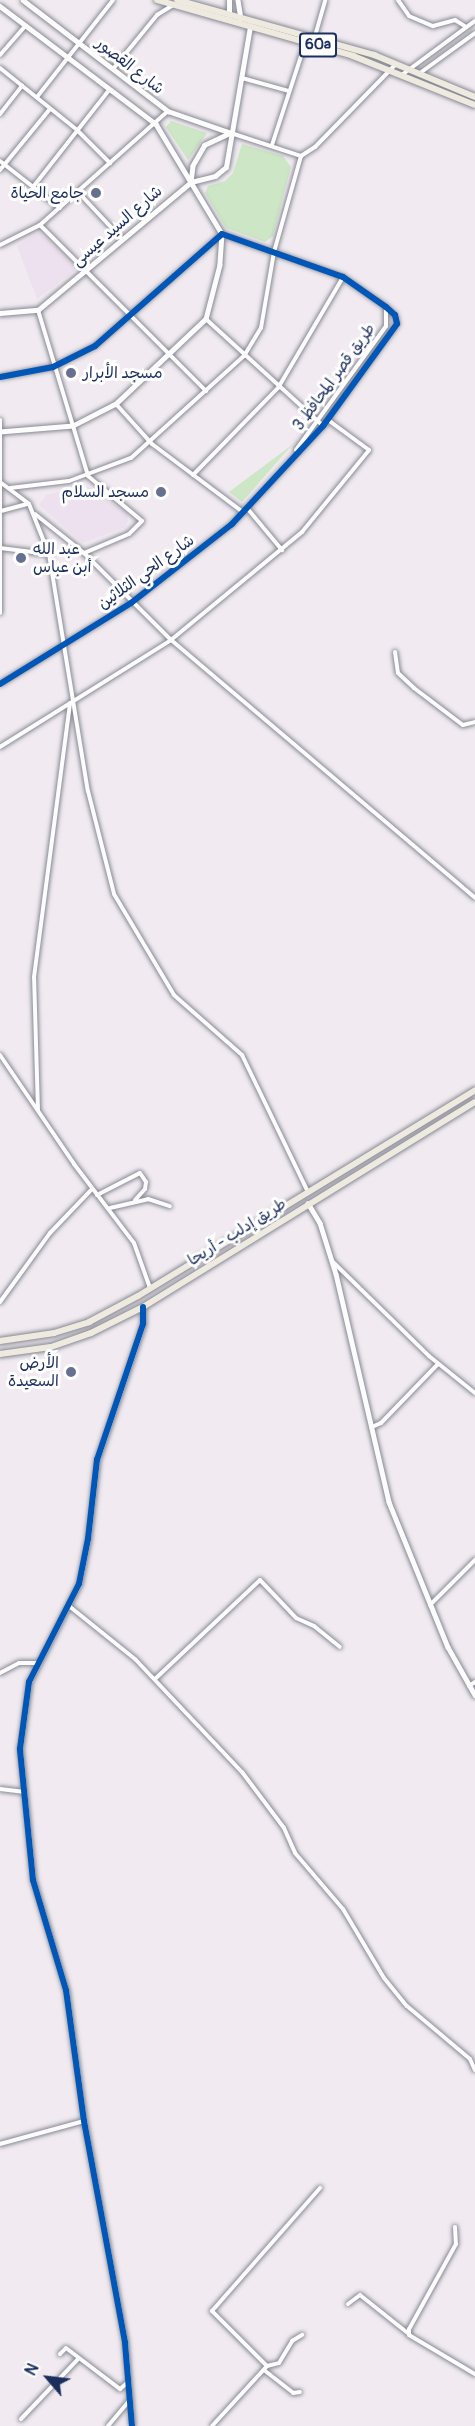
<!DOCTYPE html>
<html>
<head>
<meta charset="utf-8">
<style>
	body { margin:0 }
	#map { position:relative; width:475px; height:2426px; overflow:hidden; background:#f1ebf1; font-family:Pangolin,"Playpen Sans Arabic",sans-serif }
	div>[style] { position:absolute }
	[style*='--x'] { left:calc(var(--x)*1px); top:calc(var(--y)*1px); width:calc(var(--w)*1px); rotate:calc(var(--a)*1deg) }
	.built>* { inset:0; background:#ede1ef }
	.green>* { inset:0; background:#cde6c5 }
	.roads { filter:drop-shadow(0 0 2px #878994) drop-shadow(0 0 2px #878994) }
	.minor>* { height:4px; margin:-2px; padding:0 2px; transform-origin:2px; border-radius:2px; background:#fdfcfd }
	.tertiary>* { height:4.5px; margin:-2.25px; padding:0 2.25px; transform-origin:2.25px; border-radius:2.25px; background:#fdfcfd }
	.primary>* { height:6px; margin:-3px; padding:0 3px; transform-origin:3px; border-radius:3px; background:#eeeae0 }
	.cycleway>* { height:6px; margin:-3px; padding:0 3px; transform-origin:3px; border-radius:3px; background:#0057b8 }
	.dots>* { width:16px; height:16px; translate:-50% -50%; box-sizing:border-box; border:3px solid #fff; border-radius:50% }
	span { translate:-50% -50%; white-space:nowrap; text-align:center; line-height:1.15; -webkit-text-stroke:6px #fff; paint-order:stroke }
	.shield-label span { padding:2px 4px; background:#fff; border:2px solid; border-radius:4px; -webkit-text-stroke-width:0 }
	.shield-label { font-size:15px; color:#1b2f5e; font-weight:700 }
	.street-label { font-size:16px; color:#1b2f5e }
	.poi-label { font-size:16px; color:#1b2f5e }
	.right { translate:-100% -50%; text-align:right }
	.left { translate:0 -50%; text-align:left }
	.north { position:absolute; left:18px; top:2348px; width:60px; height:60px; -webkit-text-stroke:4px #fff; paint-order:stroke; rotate:298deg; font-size:16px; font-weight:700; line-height:24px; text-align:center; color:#1b2f5e }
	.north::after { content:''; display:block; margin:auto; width:21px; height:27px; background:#1b2f5e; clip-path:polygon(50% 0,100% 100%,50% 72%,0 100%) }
</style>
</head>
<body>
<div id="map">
	<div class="built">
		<i style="clip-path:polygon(39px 232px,79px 267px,37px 299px,17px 246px)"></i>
		<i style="clip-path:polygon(85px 485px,127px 513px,128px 521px,125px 527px,83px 543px,39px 505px,46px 495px)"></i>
	</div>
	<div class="green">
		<i style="clip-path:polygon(171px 121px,207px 133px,188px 160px,166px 127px)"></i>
		<i style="clip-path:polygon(242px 144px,283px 156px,291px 167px,273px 236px,265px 242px,226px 228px,205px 193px,208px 186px,225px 181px,233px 173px)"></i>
		<i style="clip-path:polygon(292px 445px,242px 502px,229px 492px)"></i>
	</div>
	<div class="roads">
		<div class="minor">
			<i style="--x:398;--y:0;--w:19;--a:55"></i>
			<i style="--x:409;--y:16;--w:26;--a:23"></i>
			<i style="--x:433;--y:26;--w:23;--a:-15"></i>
			<i style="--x:455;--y:20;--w:13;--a:32"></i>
			<i style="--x:315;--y:36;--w:37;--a:-74"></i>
			<i style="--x:0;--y:55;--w:38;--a:-49"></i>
			<i style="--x:0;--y:68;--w:99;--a:38.8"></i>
			<i style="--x:77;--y:130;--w:47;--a:45"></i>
			<i style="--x:113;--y:69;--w:70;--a:-50.8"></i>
			<i style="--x:157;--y:15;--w:19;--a:-32"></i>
			<i style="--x:420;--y:73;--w:68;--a:-36"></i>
			<i style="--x:403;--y:74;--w:89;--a:-36.4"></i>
			<i style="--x:242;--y:78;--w:49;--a:15.5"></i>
			<i style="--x:37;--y:97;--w:123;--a:-51.9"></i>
			<i style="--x:0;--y:114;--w:36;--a:-52"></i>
			<i style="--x:231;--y:133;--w:74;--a:18.2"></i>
			<i style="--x:301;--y:156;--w:17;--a:-33"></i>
			<i style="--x:315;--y:147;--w:116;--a:-45.7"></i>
			<i style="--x:272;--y:145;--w:109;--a:-71.9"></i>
			<i style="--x:0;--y:161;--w:76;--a:38.1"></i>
			<i style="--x:0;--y:170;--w:79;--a:-50.7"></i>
			<i style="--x:33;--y:187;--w:123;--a:-51.9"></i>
			<i style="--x:78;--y:192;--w:64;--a:46.9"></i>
			<i style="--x:40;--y:225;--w:235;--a:45"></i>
			<i style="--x:0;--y:245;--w:45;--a:-26.6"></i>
			<i style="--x:40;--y:225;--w:171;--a:-41.7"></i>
			<i style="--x:38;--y:310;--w:173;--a:73.2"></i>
			<i style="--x:88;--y:476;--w:70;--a:39.8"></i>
			<i style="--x:142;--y:521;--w:18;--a:135"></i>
			<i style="--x:129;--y:534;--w:49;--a:157.1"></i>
			<i style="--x:206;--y:319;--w:159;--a:42.4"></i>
			<i style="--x:0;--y:377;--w:54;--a:-10.7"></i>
			<i style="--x:53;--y:367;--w:47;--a:-26.6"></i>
			<i style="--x:95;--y:346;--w:169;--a:-41.4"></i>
			<i style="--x:222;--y:234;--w:128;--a:19.6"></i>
			<i style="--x:343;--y:277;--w:52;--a:34.9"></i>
			<i style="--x:386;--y:307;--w:12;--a:42"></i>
			<i style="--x:395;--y:315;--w:9;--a:77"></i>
			<i style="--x:397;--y:324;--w:126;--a:126"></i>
			<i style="--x:323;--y:426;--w:134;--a:132.9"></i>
			<i style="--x:232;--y:524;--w:128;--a:142"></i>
			<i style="--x:131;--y:603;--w:154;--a:148.3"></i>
			<i style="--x:116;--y:404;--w:54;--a:48"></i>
			<i style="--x:152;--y:444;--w:114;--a:36.8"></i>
			<i style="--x:0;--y:420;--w:193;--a:90"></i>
			<i style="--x:296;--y:450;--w:153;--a:-54"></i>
			<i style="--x:386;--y:326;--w:19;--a:-90"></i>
			<i style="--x:193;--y:475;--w:122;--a:-45.7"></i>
			<i style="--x:278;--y:388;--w:129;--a:-59.6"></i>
			<i style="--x:0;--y:482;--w:36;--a:37"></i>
			<i style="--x:29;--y:504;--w:54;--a:68.2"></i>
			<i style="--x:49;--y:554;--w:240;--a:80.7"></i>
			<i style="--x:88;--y:791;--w:106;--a:75.8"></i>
			<i style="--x:114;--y:894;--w:117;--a:59.3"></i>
			<i style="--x:174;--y:995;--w:91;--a:41.4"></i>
			<i style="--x:242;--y:1055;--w:152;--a:64.3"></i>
			<i style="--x:10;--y:488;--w:59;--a:-6.8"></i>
			<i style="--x:69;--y:481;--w:66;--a:-20.4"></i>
			<i style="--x:131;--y:458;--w:152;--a:-42.1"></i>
			<i style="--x:244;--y:356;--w:33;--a:-59"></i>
			<i style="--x:261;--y:328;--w:77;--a:-80.3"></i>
			<i style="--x:274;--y:252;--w:100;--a:-74.3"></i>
			<i style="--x:247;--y:508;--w:55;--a:50.2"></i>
			<i style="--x:1;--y:511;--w:28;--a:-15"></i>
			<i style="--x:35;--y:514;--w:63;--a:38.5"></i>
			<i style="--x:84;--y:553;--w:122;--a:45"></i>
			<i style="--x:170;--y:639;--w:400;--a:40.3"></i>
			<i style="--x:0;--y:548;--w:49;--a:7"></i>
			<i style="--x:395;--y:652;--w:21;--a:82"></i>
			<i style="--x:398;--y:673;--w:22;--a:43"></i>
			<i style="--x:414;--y:688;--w:61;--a:37.1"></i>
			<i style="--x:463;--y:725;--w:12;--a:-14"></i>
			<i style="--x:0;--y:747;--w:202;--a:-32"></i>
			<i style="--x:171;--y:640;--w:170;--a:-39.5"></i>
			<i style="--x:302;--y:532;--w:106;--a:-50.7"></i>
			<i style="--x:369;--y:450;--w:51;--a:-143.8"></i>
			<i style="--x:0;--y:1055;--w:132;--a:55.8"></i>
			<i style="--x:74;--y:1164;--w:99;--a:52.8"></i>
			<i style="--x:134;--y:1243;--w:48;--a:70.4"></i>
			<i style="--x:38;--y:1110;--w:133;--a:-91.7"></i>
			<i style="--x:34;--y:977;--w:276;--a:-82.5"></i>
			<i style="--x:97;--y:1195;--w:48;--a:-27.1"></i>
			<i style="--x:140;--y:1173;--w:11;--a:56"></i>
			<i style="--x:146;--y:1182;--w:7;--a:98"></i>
			<i style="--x:145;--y:1189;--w:15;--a:132"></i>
			<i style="--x:110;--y:1208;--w:39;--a:-13"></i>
			<i style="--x:148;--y:1199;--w:23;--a:18"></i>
			<i style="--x:332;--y:1261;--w:136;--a:44.4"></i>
			<i style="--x:429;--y:1356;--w:59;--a:38.8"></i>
			<i style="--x:0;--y:1302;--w:85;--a:-54.1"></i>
			<i style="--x:50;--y:1233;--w:61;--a:-46.3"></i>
			<i style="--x:372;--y:1427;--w:10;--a:-24"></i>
			<i style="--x:381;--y:1423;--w:82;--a:-46"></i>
			<i style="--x:430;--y:1605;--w:64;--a:-45"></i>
			<i style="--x:69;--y:1606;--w:85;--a:38.8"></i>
			<i style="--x:135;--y:1659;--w:156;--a:46.6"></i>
			<i style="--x:242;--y:1772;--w:70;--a:53.1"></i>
			<i style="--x:284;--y:1828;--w:27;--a:66"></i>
			<i style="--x:295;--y:1853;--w:74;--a:49.4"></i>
			<i style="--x:343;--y:1909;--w:80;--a:59.3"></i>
			<i style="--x:384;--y:1978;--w:36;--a:51"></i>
			<i style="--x:407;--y:2006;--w:82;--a:40.1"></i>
			<i style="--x:470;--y:2059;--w:12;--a:66"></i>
			<i style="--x:0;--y:1673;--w:21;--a:-28"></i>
			<i style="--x:19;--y:1663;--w:18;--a:0"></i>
			<i style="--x:155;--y:1679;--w:144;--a:-43.3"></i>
			<i style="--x:260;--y:1580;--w:52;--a:46.5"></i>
			<i style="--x:296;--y:1618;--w:20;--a:24"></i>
			<i style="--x:314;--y:1626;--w:33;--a:39"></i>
			<i style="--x:469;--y:1686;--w:7;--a:-34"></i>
			<i style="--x:0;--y:1789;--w:23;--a:7"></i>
			<i style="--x:0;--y:2144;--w:87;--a:-15.3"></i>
			<i style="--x:455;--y:2227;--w:17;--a:87"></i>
			<i style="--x:456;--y:2244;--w:97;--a:118.9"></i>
			<i style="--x:409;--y:2329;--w:6;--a:90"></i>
			<i style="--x:409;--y:2335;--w:77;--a:30.6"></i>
			<i style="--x:348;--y:2304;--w:15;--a:-37"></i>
			<i style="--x:360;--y:2295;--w:63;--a:38.5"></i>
			<i style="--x:60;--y:2354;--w:8;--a:-45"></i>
			<i style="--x:66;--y:2348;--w:68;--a:37.2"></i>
			<i style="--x:120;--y:2389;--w:11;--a:-41"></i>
			<i style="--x:267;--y:2366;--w:12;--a:-14"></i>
			<i style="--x:279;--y:2363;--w:26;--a:-59"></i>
			<i style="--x:292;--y:2341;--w:12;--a:-31"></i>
			<i style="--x:264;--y:2370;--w:37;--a:38"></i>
			<i style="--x:293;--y:2393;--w:7;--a:-8"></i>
			<i style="--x:21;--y:2419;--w:84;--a:-46.4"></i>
			<i style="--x:108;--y:2426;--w:34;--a:-50"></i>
			<i style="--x:212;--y:2426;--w:81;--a:-47.5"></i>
			<i style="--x:267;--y:2366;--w:78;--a:-135"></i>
			<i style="--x:212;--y:2311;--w:164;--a:-48.7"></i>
		</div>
		<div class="tertiary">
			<i style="--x:23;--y:0;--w:183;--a:37.4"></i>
			<i style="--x:168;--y:111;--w:67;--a:19.2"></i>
			<i style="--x:238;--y:0;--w:18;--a:81"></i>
			<i style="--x:0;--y:6;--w:196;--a:37.1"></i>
			<i style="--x:156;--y:124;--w:128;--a:59"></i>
			<i style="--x:222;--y:234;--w:31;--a:94"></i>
			<i style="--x:220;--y:265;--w:56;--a:104.5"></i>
			<i style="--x:206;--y:319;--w:124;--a:136.6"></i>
			<i style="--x:116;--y:404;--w:48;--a:152.9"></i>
			<i style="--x:73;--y:426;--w:73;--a:175.3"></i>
			<i style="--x:229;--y:15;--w:15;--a:-90"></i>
			<i style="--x:231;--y:133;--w:29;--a:155"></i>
			<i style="--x:205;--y:145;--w:24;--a:120"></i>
			<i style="--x:193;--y:166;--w:16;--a:97"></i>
			<i style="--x:191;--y:182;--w:25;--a:-14"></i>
			<i style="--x:215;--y:176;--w:14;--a:-39"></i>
			<i style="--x:226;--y:167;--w:143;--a:-80.3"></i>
			<i style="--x:0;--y:313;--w:38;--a:-5"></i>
			<i style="--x:38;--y:310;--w:199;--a:-39.9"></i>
			<i style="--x:308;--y:1203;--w:23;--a:59"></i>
			<i style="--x:320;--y:1223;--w:53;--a:72.6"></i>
			<i style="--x:336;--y:1274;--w:234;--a:76.9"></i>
			<i style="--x:389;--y:1502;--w:157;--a:67.9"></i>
			<i style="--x:448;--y:1647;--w:55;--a:60.6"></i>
			<i style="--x:132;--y:2426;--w:84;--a:-94.8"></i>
			<i style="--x:125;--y:2342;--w:225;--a:-100.5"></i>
			<i style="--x:84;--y:2121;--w:132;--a:-97.8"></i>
			<i style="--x:66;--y:1990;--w:115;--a:-106.7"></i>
			<i style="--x:33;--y:1880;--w:132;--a:-95.7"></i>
			<i style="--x:20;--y:1749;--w:68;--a:-82.3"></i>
			<i style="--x:29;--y:1682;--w:110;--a:-63"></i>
			<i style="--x:79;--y:1584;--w:46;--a:-78.7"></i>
			<i style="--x:88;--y:1539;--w:80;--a:-83.5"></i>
			<i style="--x:97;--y:1460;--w:144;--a:-71.3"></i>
			<i style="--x:143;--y:1324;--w:17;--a:-90"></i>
		</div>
		<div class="primary">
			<i style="--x:157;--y:0;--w:204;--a:15.9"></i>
			<i style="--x:353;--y:56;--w:131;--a:21.9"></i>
			<i style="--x:177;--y:0;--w:205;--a:15.6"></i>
			<i style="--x:374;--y:55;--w:109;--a:22.6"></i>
			<i style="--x:0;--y:1341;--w:55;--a:-8.4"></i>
			<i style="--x:54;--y:1333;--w:37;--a:-17"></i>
			<i style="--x:89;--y:1322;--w:55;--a:-28"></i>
			<i style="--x:138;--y:1296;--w:395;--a:-31.4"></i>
			<i style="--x:0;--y:1354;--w:51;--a:-7.8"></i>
			<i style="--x:51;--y:1347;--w:42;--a:-19.3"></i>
			<i style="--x:91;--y:1333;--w:58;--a:-26.6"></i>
			<i style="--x:143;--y:1307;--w:390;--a:-31.7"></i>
		</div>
	</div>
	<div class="cycleway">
		<i style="--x:0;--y:377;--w:54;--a:-10.7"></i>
		<i style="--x:53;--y:367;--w:47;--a:-26.6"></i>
		<i style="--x:95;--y:346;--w:169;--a:-41.4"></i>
		<i style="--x:222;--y:234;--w:128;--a:19.6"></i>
		<i style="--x:343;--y:277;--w:52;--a:34.9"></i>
		<i style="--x:386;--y:307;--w:12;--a:42"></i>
		<i style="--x:395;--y:315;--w:9;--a:77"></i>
		<i style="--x:397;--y:324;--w:126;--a:126"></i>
		<i style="--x:323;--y:426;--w:134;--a:132.9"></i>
		<i style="--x:232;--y:524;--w:128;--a:142"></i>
		<i style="--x:131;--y:603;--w:154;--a:148.3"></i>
		<i style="--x:132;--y:2426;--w:84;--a:-94.8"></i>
		<i style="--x:125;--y:2342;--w:225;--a:-100.5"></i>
		<i style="--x:84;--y:2121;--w:132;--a:-97.8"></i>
		<i style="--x:66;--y:1990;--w:115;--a:-106.7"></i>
		<i style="--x:33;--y:1880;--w:132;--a:-95.7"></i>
		<i style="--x:20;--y:1749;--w:68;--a:-82.3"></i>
		<i style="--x:29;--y:1682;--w:110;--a:-63"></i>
		<i style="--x:79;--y:1584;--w:46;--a:-78.7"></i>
		<i style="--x:88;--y:1539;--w:80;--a:-83.5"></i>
		<i style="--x:97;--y:1460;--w:144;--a:-71.3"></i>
		<i style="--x:143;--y:1324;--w:17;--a:-90"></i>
	</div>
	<div class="dots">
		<i style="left:96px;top:193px;background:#667191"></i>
		<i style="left:71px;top:373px;background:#667191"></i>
		<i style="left:161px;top:492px;background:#667191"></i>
		<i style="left:21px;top:558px;background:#667191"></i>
		<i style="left:71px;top:1372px;background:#667191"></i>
	</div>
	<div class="shield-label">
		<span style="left:318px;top:45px">60a</span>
	</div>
	<div class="street-label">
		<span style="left:130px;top:66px;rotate:38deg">شارع القصور</span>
		<span style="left:117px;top:226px;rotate:-41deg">شارع السيد عيسى</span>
		<span style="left:334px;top:377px;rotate:-54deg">طريق قصر المحافظ 3</span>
		<span style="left:146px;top:572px;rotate:-36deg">شارع الحي الثلاثين</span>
		<span style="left:237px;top:1232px;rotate:-32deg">طريق إدلب - أريحا</span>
	</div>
	<div class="poi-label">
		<span class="right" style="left:84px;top:193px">جامع الحياة</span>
		<span class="left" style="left:83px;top:373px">مسجد الأبرار</span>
		<span class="right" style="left:149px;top:492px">مسجد السلام</span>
		<span class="left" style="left:33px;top:558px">عبد الله<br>أبن عباس</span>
		<span class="right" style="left:59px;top:1372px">الأرض<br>السعيدة</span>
	</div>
	<div class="north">N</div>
</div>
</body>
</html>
